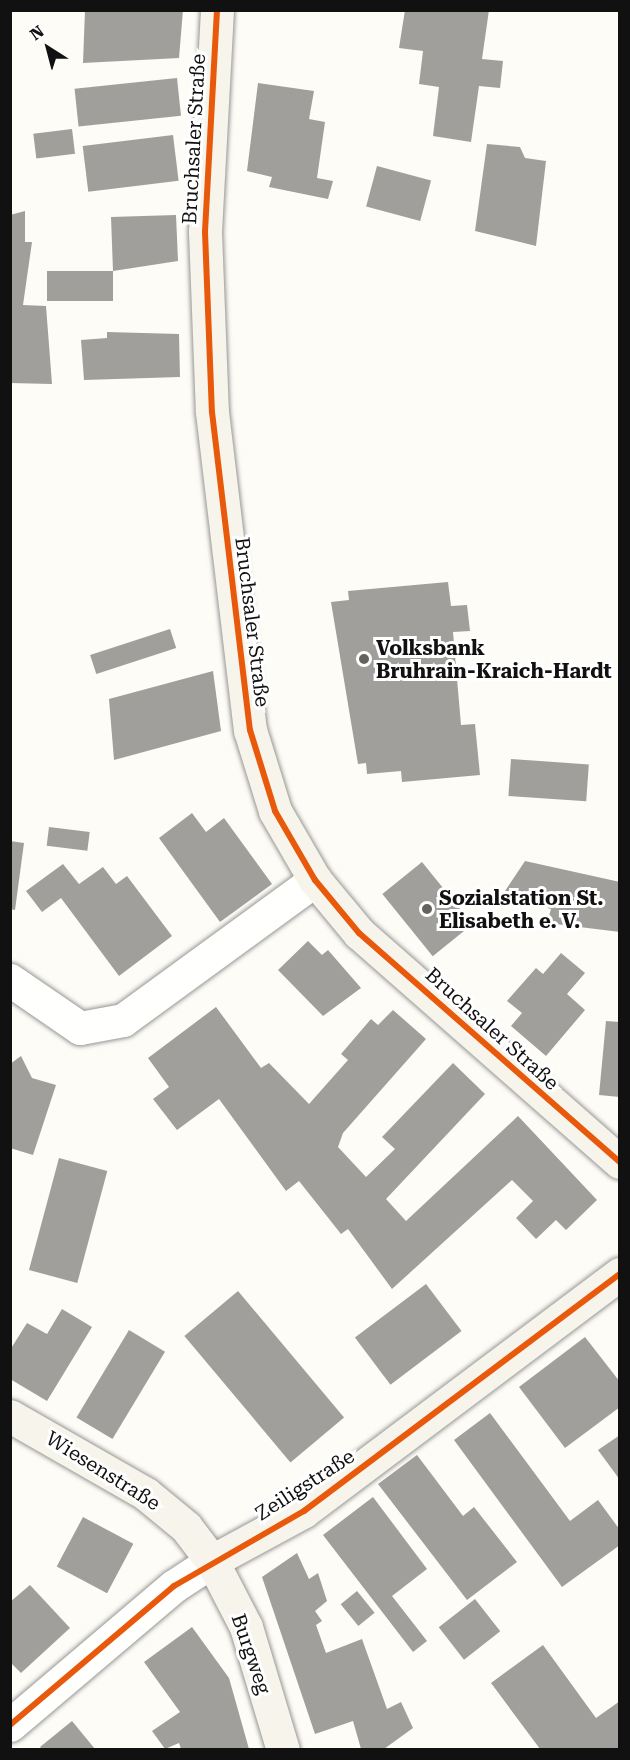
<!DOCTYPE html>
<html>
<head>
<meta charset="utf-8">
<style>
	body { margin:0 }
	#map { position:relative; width:630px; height:1760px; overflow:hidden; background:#fdfcf7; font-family:"Roboto Serif",serif }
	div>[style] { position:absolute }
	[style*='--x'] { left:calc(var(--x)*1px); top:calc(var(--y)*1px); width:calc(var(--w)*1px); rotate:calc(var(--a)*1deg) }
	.building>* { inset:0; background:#a19f9c; transform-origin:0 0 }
	.roads { filter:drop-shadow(0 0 2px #979795) drop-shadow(0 0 2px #979795) }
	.street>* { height:33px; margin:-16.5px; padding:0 16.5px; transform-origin:16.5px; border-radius:16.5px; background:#fffffe }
	.secondary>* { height:33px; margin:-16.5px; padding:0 16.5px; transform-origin:16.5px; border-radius:16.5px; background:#f6f4eb }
	.cycleway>* { height:6px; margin:-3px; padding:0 3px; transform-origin:3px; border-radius:3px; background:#e8590c }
	.dots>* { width:16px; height:16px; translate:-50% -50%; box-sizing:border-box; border:3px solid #fff; border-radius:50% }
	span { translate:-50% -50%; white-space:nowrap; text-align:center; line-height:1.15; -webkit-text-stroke:6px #fff; paint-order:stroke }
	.street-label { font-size:20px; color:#111 }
	.poi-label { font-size:20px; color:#111; font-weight:700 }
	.left { translate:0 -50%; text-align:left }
	.frame { position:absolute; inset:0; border:12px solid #111; pointer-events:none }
	.north { position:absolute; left:18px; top:18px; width:60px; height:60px; -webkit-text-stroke:4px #fff; paint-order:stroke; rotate:324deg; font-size:16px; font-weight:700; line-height:24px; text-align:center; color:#111 }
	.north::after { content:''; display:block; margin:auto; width:21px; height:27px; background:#111; clip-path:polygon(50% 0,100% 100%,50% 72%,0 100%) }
</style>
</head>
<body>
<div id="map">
	<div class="building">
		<i style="clip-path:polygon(85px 10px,183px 10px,179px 58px,83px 63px)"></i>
		<i style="clip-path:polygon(405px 10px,489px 10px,482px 59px,503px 61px,500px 88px,479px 86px,471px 142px,433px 136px,439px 87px,419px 84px,423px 51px,399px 48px)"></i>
		<i style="left:177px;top:78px;width:38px;height:103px;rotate:84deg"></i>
		<i style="clip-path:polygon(258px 83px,314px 91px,309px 119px,325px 122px,317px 178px,333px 181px,328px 199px,269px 187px,272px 177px,247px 171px)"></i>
		<i style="left:72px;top:129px;width:25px;height:39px;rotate:83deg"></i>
		<i style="left:173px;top:135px;width:46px;height:91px;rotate:83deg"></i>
		<i style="clip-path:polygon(487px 144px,520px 147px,525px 158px,546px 161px,536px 246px,475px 231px)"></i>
		<i style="left:377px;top:166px;width:56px;height:42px;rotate:15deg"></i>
		<i style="clip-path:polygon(25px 211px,25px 242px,32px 242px,23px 305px,46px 306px,52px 384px,10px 383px,10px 215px)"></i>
		<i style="clip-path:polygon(176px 215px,178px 261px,113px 271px,111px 217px)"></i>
		<i style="left:47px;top:271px;width:66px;height:30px"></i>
		<i style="clip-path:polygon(107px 332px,179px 334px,180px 377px,84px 380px,81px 340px,107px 338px)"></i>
		<i style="clip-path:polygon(448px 582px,451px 606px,467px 605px,470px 631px,453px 632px,461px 725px,475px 724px,480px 775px,402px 782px,401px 771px,367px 774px,366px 763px,358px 764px,331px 602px,349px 600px,348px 591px)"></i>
		<i style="left:170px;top:629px;width:20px;height:84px;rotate:72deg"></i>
		<i style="clip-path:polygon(213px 671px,221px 731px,114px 760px,109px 699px)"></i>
		<i style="left:511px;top:759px;width:78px;height:37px;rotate:4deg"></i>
		<i style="clip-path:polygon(192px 813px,206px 832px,224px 818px,272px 884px,220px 922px,159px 838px)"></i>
		<i style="left:49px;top:827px;width:41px;height:19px;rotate:7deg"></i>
		<i style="clip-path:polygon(10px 841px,24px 843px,15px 910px,10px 909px)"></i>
		<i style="clip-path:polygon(525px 861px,620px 882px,620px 932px,547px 923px,551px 909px,503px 894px)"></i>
		<i style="left:422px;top:862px;width:80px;height:51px;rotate:51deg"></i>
		<i style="clip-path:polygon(63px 864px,79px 884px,103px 867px,116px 884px,127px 876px,172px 936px,119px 976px,61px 898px,42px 912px,26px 891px)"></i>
		<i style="clip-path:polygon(308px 941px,322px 955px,328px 950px,361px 988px,323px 1016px,278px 970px)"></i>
		<i style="clip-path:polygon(561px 953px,585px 973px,567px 994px,585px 1010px,546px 1056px,511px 1026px,522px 1013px,507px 1001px,536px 968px,543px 974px)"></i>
		<i style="clip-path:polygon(216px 1007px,261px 1068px,269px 1063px,309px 1104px,348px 1060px,341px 1054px,371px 1019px,378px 1025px,393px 1010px,426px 1039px,343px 1133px,338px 1147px,366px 1177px,395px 1149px,382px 1137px,453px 1063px,485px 1094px,386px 1199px,406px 1221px,518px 1116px,597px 1200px,566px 1230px,556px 1220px,536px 1239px,516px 1218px,533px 1201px,512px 1180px,392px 1289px,348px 1229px,341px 1234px,299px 1181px,286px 1191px,219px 1099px,177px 1130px,153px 1099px,169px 1087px,148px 1058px)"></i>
		<i style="clip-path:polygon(606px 1021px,620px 1022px,620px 1097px,599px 1095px)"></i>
		<i style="clip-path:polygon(21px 1056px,32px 1078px,56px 1085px,33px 1155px,10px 1148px,10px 1064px)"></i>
		<i style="left:59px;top:1158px;width:50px;height:116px;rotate:15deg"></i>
		<i style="left:426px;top:1284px;width:59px;height:89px;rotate:53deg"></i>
		<i style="left:238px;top:1291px;width:165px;height:70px;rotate:50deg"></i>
		<i style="clip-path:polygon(62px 1309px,92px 1327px,47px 1401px,10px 1379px,10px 1350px,27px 1323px,47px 1334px)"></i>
		<i style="left:129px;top:1330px;width:42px;height:102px;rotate:31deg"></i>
		<i style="clip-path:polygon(585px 1337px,620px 1382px,620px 1407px,565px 1448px,519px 1387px)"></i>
		<i style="clip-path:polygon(490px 1413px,570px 1521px,598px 1500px,620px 1530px,620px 1545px,562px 1587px,454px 1440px)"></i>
		<i style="clip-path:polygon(620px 1435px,620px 1480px,598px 1450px)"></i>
		<i style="clip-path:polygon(417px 1455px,463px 1516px,474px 1507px,517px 1562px,467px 1600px,378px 1484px)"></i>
		<i style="clip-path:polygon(373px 1497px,427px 1569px,392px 1596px,427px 1641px,413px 1652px,323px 1535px)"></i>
		<i style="left:83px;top:1517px;width:57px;height:56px;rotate:28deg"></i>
		<i style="clip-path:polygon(297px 1553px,309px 1579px,318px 1573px,327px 1601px,315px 1611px,322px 1621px,316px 1625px,326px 1653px,362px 1639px,387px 1709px,401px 1702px,413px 1728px,384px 1749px,361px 1749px,353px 1721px,315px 1734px,262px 1577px)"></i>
		<i style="clip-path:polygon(30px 1585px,70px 1628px,21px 1673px,10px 1662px,10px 1602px)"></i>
		<i style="left:357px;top:1591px;width:28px;height:21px;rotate:51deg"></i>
		<i style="left:475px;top:1599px;width:41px;height:46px;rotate:52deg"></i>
		<i style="clip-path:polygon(192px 1627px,229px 1678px,249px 1749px,181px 1749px,179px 1743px,165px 1749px,152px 1731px,180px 1712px,144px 1662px)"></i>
		<i style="clip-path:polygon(543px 1645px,596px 1718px,620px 1701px,620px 1749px,540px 1749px,491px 1683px)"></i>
		<i style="clip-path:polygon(72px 1721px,95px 1749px,42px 1749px,40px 1747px)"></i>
	</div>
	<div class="roads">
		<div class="street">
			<i style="--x:10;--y:980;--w:85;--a:34.4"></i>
			<i style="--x:80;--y:1028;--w:44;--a:-10.5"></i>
			<i style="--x:123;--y:1020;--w:238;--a:-36.1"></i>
			<i style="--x:10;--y:1725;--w:215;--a:-40.3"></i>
			<i style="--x:174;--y:1586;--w:45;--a:-33.3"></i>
		</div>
		<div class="secondary">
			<i style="--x:217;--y:10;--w:222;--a:93.1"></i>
			<i style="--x:205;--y:232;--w:180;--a:87.8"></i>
			<i style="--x:212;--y:412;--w:320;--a:83.2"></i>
			<i style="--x:250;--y:730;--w:85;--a:72.8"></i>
			<i style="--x:275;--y:811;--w:80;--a:59.9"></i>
			<i style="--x:315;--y:880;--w:69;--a:50.3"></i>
			<i style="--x:359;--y:933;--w:347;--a:41.3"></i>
			<i style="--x:10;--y:1416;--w:157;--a:29.8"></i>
			<i style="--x:146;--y:1494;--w:52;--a:39.5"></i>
			<i style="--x:186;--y:1527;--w:43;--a:52.6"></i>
			<i style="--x:212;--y:1561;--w:74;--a:62.7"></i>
			<i style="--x:246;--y:1627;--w:128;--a:73.3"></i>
			<i style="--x:212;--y:1561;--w:105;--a:-28.5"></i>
			<i style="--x:304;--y:1511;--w:395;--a:-36.9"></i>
		</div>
	</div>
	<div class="cycleway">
		<i style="--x:217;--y:10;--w:222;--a:93.1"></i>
		<i style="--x:205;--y:232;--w:180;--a:87.8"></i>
		<i style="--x:212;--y:412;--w:320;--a:83.2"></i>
		<i style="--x:250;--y:730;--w:85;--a:72.8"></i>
		<i style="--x:275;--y:811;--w:80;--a:59.9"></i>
		<i style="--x:315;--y:880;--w:69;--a:50.3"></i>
		<i style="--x:359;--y:933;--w:347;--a:41.3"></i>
		<i style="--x:10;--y:1725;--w:215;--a:-40.3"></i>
		<i style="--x:174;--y:1586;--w:150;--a:-30"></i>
		<i style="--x:304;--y:1511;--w:395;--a:-36.9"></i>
	</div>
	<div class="dots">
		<i style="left:364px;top:659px;background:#646362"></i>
		<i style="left:427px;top:909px;background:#646362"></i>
	</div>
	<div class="street-label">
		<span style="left:194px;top:139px;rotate:-87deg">Bruchsaler Straße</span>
		<span style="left:252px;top:622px;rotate:83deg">Bruchsaler Straße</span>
		<span style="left:492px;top:1029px;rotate:42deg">Bruchsaler Straße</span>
		<span style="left:103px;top:1471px;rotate:32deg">Wiesenstraße</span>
		<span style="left:305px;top:1485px;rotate:-33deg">Zeiligstraße</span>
		<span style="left:251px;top:1654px;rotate:71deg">Burgweg</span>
	</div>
	<div class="poi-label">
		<span class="left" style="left:376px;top:660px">Volksbank<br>Bruhrain-Kraich-Hardt</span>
		<span class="left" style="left:439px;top:910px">Sozialstation St.<br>Elisabeth e. V.</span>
	</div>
	<div class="frame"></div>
	<div class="north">N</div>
</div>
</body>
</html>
